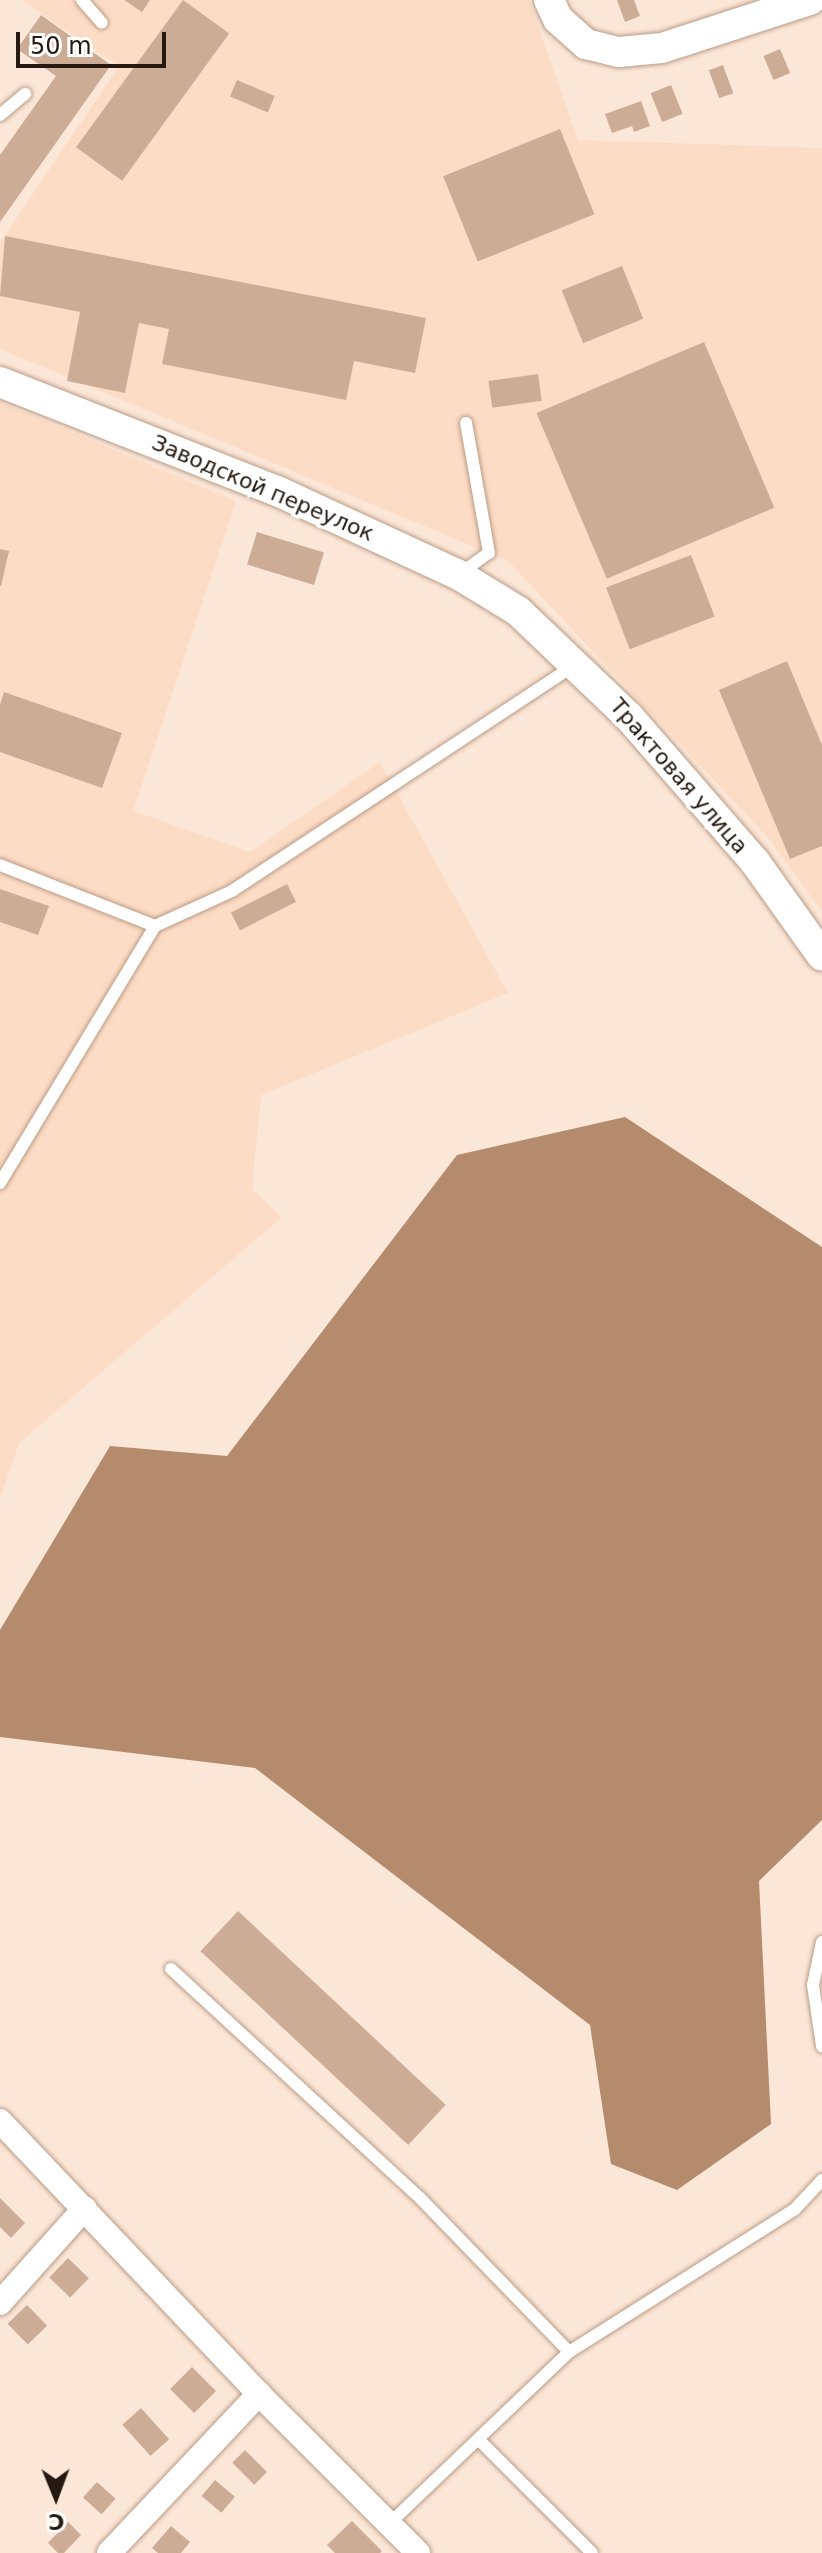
<!DOCTYPE html>
<html>
<head>
<meta charset="utf-8">
<style>
	body { margin:0 }
	#map { position:relative; width:822px; height:2553px; overflow:hidden; background:#fbe7d8; font-family:"DejaVu Sans",sans-serif }
	div>[style] { position:absolute }
	[style*='--x'] { left:calc(var(--x)*1px); top:calc(var(--y)*1px); width:calc(var(--w)*1px); rotate:calc(var(--a)*1deg) }
	.built>* { inset:0; background:#fddcc5 }
	.water>* { inset:0; background:#b58b6e }
	.building>* { inset:0; background:#cdac96; transform-origin:0 0 }
	.roads { filter:drop-shadow(0 0 2px #bb9b84) drop-shadow(0 0 2px #bb9b84) }
	.service>* { height:12px; margin:-6px; padding:0 6px; transform-origin:6px; border-radius:6px; background:#fff }
	.minor>* { height:24px; margin:-12px; padding:0 12px; transform-origin:12px; border-radius:12px; background:#fff }
	.tertiary>* { height:30px; margin:-15px; padding:0 15px; transform-origin:15px; border-radius:15px; background:#fff }
	span { translate:-50% -50%; white-space:nowrap; text-align:center; line-height:1.15; -webkit-text-stroke:7px #fff; paint-order:stroke }
	.street-label { font-size:22px; color:#251911 }
	.north { position:absolute; left:16px; top:2457px; width:80px; height:80px; -webkit-text-stroke:6px #fff; paint-order:stroke; rotate:179deg; font-size:22px; font-weight:700; line-height:32px; text-align:center; color:#251911 }
	.north::after { content:''; display:block; margin:auto; width:28px; height:36px; background:#251911; clip-path:polygon(50% 0,100% 100%,50% 72%,0 100%) }
	.scale { position:absolute; left:16px; top:32px; width:150px; height:36px; box-sizing:border-box; border:4px solid #251911; border-top:0; padding-left:10px; font-size:24px; line-height:28px; white-space:nowrap; color:#251911; -webkit-text-stroke:6px #fff; paint-order:stroke }
</style>
</head>
<body>
<div id="map">
	<div class="built">
		<i style="clip-path:polygon(21px 0,529px 0,578px 140px,822px 148px,822px 912px,769px 839px,508px 561px,0 349px,0 243px,119px 66px)"></i>
		<i style="clip-path:polygon(0 402px,236px 501px,133px 811px,250px 852px,380px 762px,508px 993px,261px 1095px,252px 1189px,282px 1217px,19px 1443px,0 1498px)"></i>
	</div>
	<div class="water">
		<i style="clip-path:polygon(625px 1117px,822px 1247px,822px 1820px,759px 1881px,771px 2124px,677px 2190px,611px 2164px,590px 2025px,255px 1768px,0 1737px,0 1630px,110px 1446px,227px 1456px,457px 1155px)"></i>
	</div>
	<div class="building">
		<i style="clip-path:polygon(124px 0,150px 0,142px 12px)"></i>
		<i style="left:183px;top:0;width:57px;height:182px;rotate:36deg"></i>
		<i style="clip-path:polygon(617px 0,634px 0,640px 16px,625px 22px)"></i>
		<i style="clip-path:polygon(41px 15px,111px 65px,0 222px,0 155px,56px 76px,17px 49px)"></i>
		<i style="left:780px;top:49px;width:26px;height:18px;rotate:67deg"></i>
		<i style="left:723px;top:65px;width:30px;height:15px;rotate:70deg"></i>
		<i style="left:237px;top:80px;width:41px;height:18px;rotate:23deg"></i>
		<i style="left:671px;top:85px;width:31px;height:22px;rotate:68deg"></i>
		<i style="clip-path:polygon(641px 101px,650px 126px,634px 132px,632px 126px,612px 133px,605px 114px)"></i>
		<i style="left:560px;top:129px;width:92px;height:126px;rotate:68deg"></i>
		<i style="clip-path:polygon(5px 236px,426px 318px,415px 373px,354px 361px,346px 400px,162px 364px,169px 329px,139px 323px,125px 393px,67px 381px,80px 312px,0 296px)"></i>
		<i style="left:622px;top:266px;width:57px;height:65px;rotate:68deg"></i>
		<i style="left:704px;top:342px;width:180px;height:182px;rotate:67deg"></i>
		<i style="left:538px;top:374px;width:27px;height:50px;rotate:82deg"></i>
		<i style="left:257px;top:532px;width:70px;height:34px;rotate:17deg"></i>
		<i style="clip-path:polygon(0 549px,9px 551px,1px 586px,0 586px)"></i>
		<i style="left:691px;top:555px;width:66px;height:91px;rotate:69deg"></i>
		<i style="clip-path:polygon(787px 661px,822px 745px,822px 846px,790px 859px,719px 690px)"></i>
		<i style="clip-path:polygon(4px 692px,122px 733px,102px 788px,0 752px,0 705px)"></i>
		<i style="left:287px;top:884px;width:20px;height:63px;rotate:63deg"></i>
		<i style="clip-path:polygon(0 889px,49px 906px,38px 935px,0 922px)"></i>
		<i style="left:238px;top:1911px;width:284px;height:55px;rotate:43deg"></i>
		<i style="clip-path:polygon(0 2198px,25px 2223px,11px 2238px,0 2227px)"></i>
		<i style="left:68px;top:2258px;width:29px;height:27px;rotate:44deg"></i>
		<i style="left:27px;top:2305px;width:29px;height:27px;rotate:46deg"></i>
		<i style="left:192px;top:2367px;width:34px;height:31px;rotate:45deg"></i>
		<i style="left:141px;top:2408px;width:42px;height:25px;rotate:48deg"></i>
		<i style="left:245px;top:2450px;width:31px;height:18px;rotate:45deg"></i>
		<i style="left:215px;top:2480px;width:26px;height:21px;rotate:40deg"></i>
		<i style="left:97px;top:2482px;width:25px;height:21px;rotate:42deg"></i>
		<i style="clip-path:polygon(352px 2521px,382px 2551px,380px 2553px,335px 2553px,327px 2545px)"></i>
		<i style="clip-path:polygon(68px 2522px,81px 2535px,64px 2553px,58px 2553px,48px 2543px)"></i>
		<i style="clip-path:polygon(171px 2526px,190px 2542px,181px 2553px,158px 2553px,152px 2548px)"></i>
	</div>
	<div class="roads">
		<div class="service">
			<i style="--x:82;--y:0;--w:30;--a:49"></i>
			<i style="--x:0;--y:115;--w:33;--a:-40"></i>
			<i style="--x:461;--y:573;--w:34;--a:-36"></i>
			<i style="--x:489;--y:553;--w:132;--a:-100"></i>
			<i style="--x:0;--y:865;--w:167;--a:21.5"></i>
			<i style="--x:155;--y:926;--w:85;--a:-24.4"></i>
			<i style="--x:232;--y:891;--w:409;--a:-33.4"></i>
			<i style="--x:0;--y:1183;--w:300;--a:-58.9"></i>
			<i style="--x:822;--y:1942;--w:44;--a:101.8"></i>
			<i style="--x:813;--y:1985;--w:62;--a:81.6"></i>
			<i style="--x:171;--y:1969;--w:338;--a:42.6"></i>
			<i style="--x:420;--y:2198;--w:214;--a:45.9"></i>
			<i style="--x:569;--y:2352;--w:249;--a:136.3"></i>
			<i style="--x:569;--y:2352;--w:267;--a:-32.3"></i>
			<i style="--x:795;--y:2209;--w:40;--a:-47"></i>
			<i style="--x:478;--y:2439;--w:161;--a:45"></i>
		</div>
		<div class="minor">
			<i style="--x:0;--y:2121;--w:376;--a:46.5"></i>
			<i style="--x:259;--y:2394;--w:225;--a:45"></i>
			<i style="--x:0;--y:2303;--w:127;--a:-48.2"></i>
			<i style="--x:109;--y:2553;--w:219;--a:-46.7"></i>
		</div>
		<div class="tertiary">
			<i style="--x:549;--y:0;--w:21;--a:65"></i>
			<i style="--x:558;--y:19;--w:38;--a:42"></i>
			<i style="--x:586;--y:44;--w:34;--a:14"></i>
			<i style="--x:619;--y:52;--w:43;--a:-5.3"></i>
			<i style="--x:662;--y:48;--w:156;--a:-18"></i>
			<i style="--x:0;--y:382;--w:298;--a:21.5"></i>
			<i style="--x:277;--y:491;--w:200;--a:24.8"></i>
			<i style="--x:459;--y:575;--w:69;--a:31.4"></i>
			<i style="--x:518;--y:611;--w:153;--a:43.7"></i>
			<i style="--x:629;--y:717;--w:192;--a:49"></i>
			<i style="--x:755;--y:862;--w:115;--a:54.5"></i>
		</div>
	</div>
	<div class="street-label">
		<span style="left:263px;top:488px;rotate:23deg">Заводской переулок</span>
		<span style="left:679px;top:776px;rotate:49deg">Трактовая улица</span>
	</div>
	<div class="north">С</div>
	<div class="scale">50 m</div>
</div>
</body>
</html>
